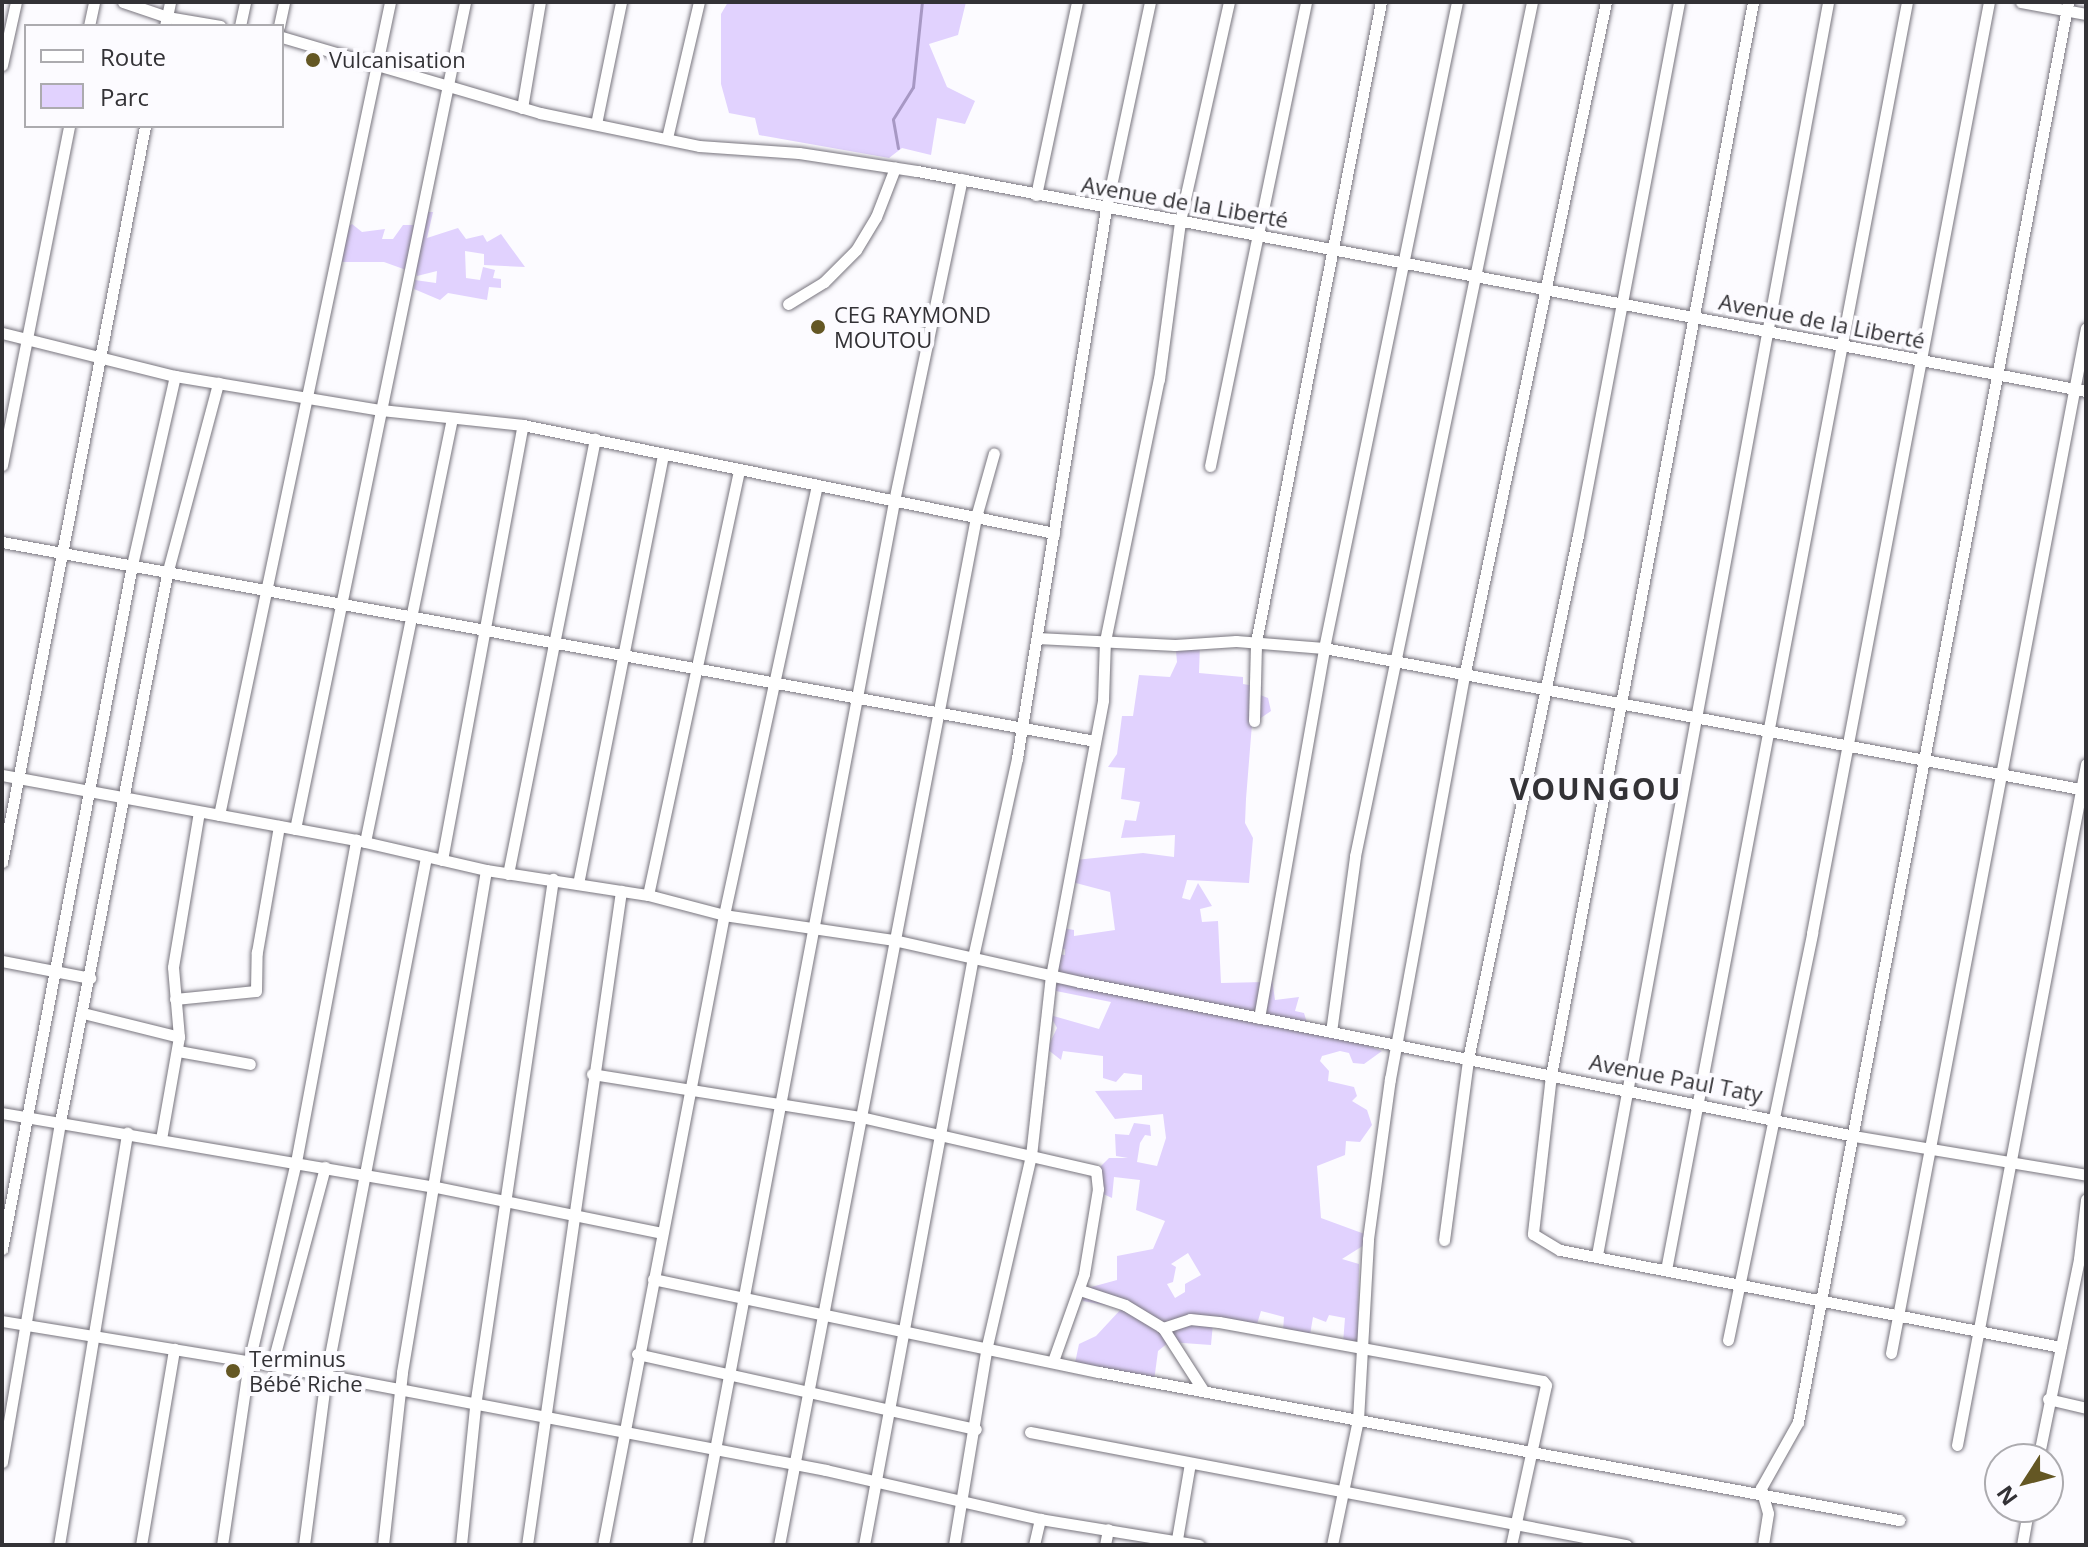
<!DOCTYPE html>
<html>
<head>
<meta charset="utf-8">
<style>
	body { margin:0 }
	#map { position:relative; width:2088px; height:1547px; overflow:hidden; background:#fcfbff; font-family:"Open Sans",sans-serif }
	div>[style] { position:absolute }
	[style*='--x'] { left:calc(var(--x)*1px); top:calc(var(--y)*1px); width:calc(var(--w)*1px); rotate:calc(var(--a)*1deg) }
	.green>* { inset:0; background:#e1d2fe }
	.stream>* { height:3px; margin:-1.5px; padding:0 1.5px; transform-origin:1.5px; border-radius:1.5px; background:#a798c4 }
	.roads { filter:drop-shadow(0 0 2px #78757e) drop-shadow(0 0 2px #78757e) }
	.minor>* { height:11px; margin:-5.5px; padding:0 5.5px; transform-origin:5.5px; border-radius:5.5px; background:#fff }
	.dots>* { width:22px; height:22px; translate:-50% -50%; box-sizing:border-box; border:4px solid #fcfbff; border-radius:50% }
	span { translate:-50% -50%; white-space:nowrap; text-align:center; line-height:1.15; -webkit-text-stroke:8px #fcfbff; paint-order:stroke }
	.poi-label { font-size:22px; color:#333236 }
	.left { translate:0 -50%; text-align:left }
	.street-label { font-size:22px; color:#333236 }
	.district-label { font-size:30px; color:#333236; font-weight:700; letter-spacing:2px }
	.frame { position:absolute; inset:0; border:4px solid #333236; pointer-events:none }
	.legend { position:absolute; left:24px; top:24px; width:260px; height:104px; box-sizing:border-box; background:#fcfbff; border:2px solid #acabaf; margin:0; padding:10px 14px; list-style:none; font-size:24px; color:#333236 }
	.legend li { display:flex; align-items:center; gap:16px; height:40px }
	.legend b { width:40px; border:2px solid #acabaf }
	.north { position:absolute; left:1984px; top:1443px; width:80px; height:80px; box-sizing:border-box; background:#fcfbff; border:2px solid #acabaf; border-radius:50%; rotate:234deg; font-size:22px; font-weight:700; line-height:32px; text-align:center; color:#333236 }
	.north::after { content:''; display:block; margin:auto; width:28px; height:36px; background:#645724; clip-path:polygon(50% 0,100% 100%,50% 72%,0 100%) }
</style>
</head>
<body>
<div id="map">
	<div class="green">
		<i style="clip-path:polygon(728px 2px,966px 2px,958px 35px,929px 44px,947px 87px,975px 101px,965px 124px,937px 118px,931px 155px,902px 148px,889px 158px,759px 135px,755px 118px,729px 113px,721px 84px,721px 14px)"></i>
		<i style="clip-path:polygon(418px 212px,433px 212px,427px 238px,458px 228px,466px 239px,483px 235px,487px 242px,501px 234px,525px 267px,484px 265px,484px 254px,465px 251px,466px 278px,480px 280px,483px 267px,495px 270px,493px 278px,501px 279px,501px 288px,489px 287px,487px 300px,448px 293px,440px 300px,414px 289px,415px 280px,436px 283px,437px 271px,417px 276px,415px 267px,409px 271px,384px 262px,342px 262px,345px 229px,352px 224px,362px 232px,385px 229px,382px 239px,393px 239px,403px 225px,415px 225px)"></i>
		<i style="clip-path:polygon(evenodd,1175px 640px,1200px 644px,1199px 673px,1243px 677px,1243px 684px,1262px 687px,1260px 695px,1268px 698px,1271px 711px,1252px 724px,1246px 799px,1245px 823px,1253px 838px,1249px 883px,1187px 880px,1182px 898px,1190px 900px,1198px 883px,1212px 906px,1200px 909px,1202px 922px,1218px 921px,1221px 983px,1265px 982px,1269px 957px,1275px 1000px,1299px 997px,1295px 1011px,1304px 1013px,1307px 1023px,1382px 1051px,1364px 1064px,1353px 1063px,1349px 1053px,1340px 1051px,1322px 1056px,1320px 1061px,1329px 1071px,1328px 1081px,1354px 1087px,1357px 1096px,1352px 1101px,1367px 1110px,1372px 1125px,1360px 1142px,1346px 1141px,1345px 1155px,1317px 1166px,1321px 1218px,1370px 1236px,1369px 1242px,1342px 1259px,1359px 1264px,1358px 1344px,1343px 1343px,1345px 1318px,1329px 1315px,1326px 1322px,1313px 1317px,1310px 1335px,1283px 1331px,1284px 1317px,1261px 1311px,1257px 1324px,1213px 1323px,1211px 1345px,1169px 1342px,1158px 1351px,1154px 1381px,1075px 1363px,1079px 1344px,1096px 1336px,1122px 1308px,1083px 1301px,1084px 1289px,1117px 1280px,1117px 1256px,1153px 1249px,1165px 1221px,1136px 1210px,1140px 1180px,1114px 1177px,1112px 1198px,1099px 1192px,1100px 1167px,1109px 1158px,1128px 1158px,1116px 1156px,1115px 1134px,1129px 1135px,1134px 1123px,1150px 1125px,1151px 1136px,1145px 1135px,1140px 1143px,1137px 1162px,1157px 1166px,1166px 1138px,1163px 1114px,1115px 1119px,1095px 1091px,1142px 1090px,1142px 1075px,1124px 1073px,1116px 1082px,1103px 1078px,1103px 1056px,1063px 1051px,1061px 1060px,1047px 1049px,1057px 1028px,1050px 1015px,1099px 1029px,1111px 1002px,1051px 990px,1052px 979px,1065px 974px,1054px 969px,1057px 954px,1065px 955px,1065px 949px,1058px 950px,1063px 928px,1074px 930px,1074px 936px,1115px 930px,1110px 892px,1072px 882px,1075px 860px,1143px 853px,1174px 857px,1175px 835px,1121px 838px,1125px 820px,1136px 821px,1140px 802px,1121px 799px,1125px 768px,1108px 767px,1117px 754px,1122px 716px,1133px 716px,1139px 675px,1170px 677px,1177px 662px,1175px 640px,1188px 1253px,1201px 1275px,1185px 1284px,1185px 1292px,1175px 1298px,1167px 1284px,1173px 1282px,1176px 1267px,1171px 1264px,1188px 1253px)"></i>
	</div>
	<div class="stream">
		<i style="--x:898;--y:148;--w:29;--a:-100"></i>
		<i style="--x:893;--y:119;--w:38;--a:-58"></i>
		<i style="--x:913;--y:87;--w:85;--a:-84"></i>
	</div>
	<div class="roads">
		<div class="minor">
			<i style="--x:123;--y:2;--w:46;--a:18.8"></i>
			<i style="--x:167;--y:17;--w:54;--a:9.6"></i>
			<i style="--x:1753;--y:2;--w:1092;--a:100.66"></i>
			<i style="--x:1551;--y:1075;--w:160;--a:96.5"></i>
			<i style="--x:1533;--y:1234;--w:31;--a:31"></i>
			<i style="--x:1560;--y:1250;--w:510;--a:10.96"></i>
			<i style="--x:2021;--y:2;--w:66;--a:10.5"></i>
			<i style="--x:89;--y:26;--w:25;--a:-78"></i>
			<i style="--x:165;--y:26;--w:25;--a:-78"></i>
			<i style="--x:240;--y:26;--w:25;--a:-78"></i>
			<i style="--x:279;--y:26;--w:25;--a:-78"></i>
			<i style="--x:282;--y:37;--w:269;--a:16.4"></i>
			<i style="--x:540;--y:113;--w:162;--a:11.7"></i>
			<i style="--x:699;--y:146;--w:100;--a:4"></i>
			<i style="--x:799;--y:153;--w:119;--a:8.7"></i>
			<i style="--x:917;--y:171;--w:1190;--a:10.66"></i>
			<i style="--x:2;--y:65;--w:65;--a:-77.5"></i>
			<i style="--x:522;--y:108;--w:108;--a:-80.4"></i>
			<i style="--x:596;--y:124;--w:125;--a:-78.4"></i>
			<i style="--x:667;--y:138;--w:140;--a:-76.8"></i>
			<i style="--x:1036;--y:195;--w:197;--a:-78"></i>
			<i style="--x:788;--y:304;--w:42;--a:-31.4"></i>
			<i style="--x:824;--y:282;--w:45;--a:-45"></i>
			<i style="--x:856;--y:250;--w:39;--a:-59"></i>
			<i style="--x:876;--y:217;--w:53;--a:-68.8"></i>
			<i style="--x:2;--y:333;--w:178;--a:14"></i>
			<i style="--x:175;--y:376;--w:209;--a:9.4"></i>
			<i style="--x:381;--y:410;--w:143;--a:6"></i>
			<i style="--x:523;--y:425;--w:542;--a:11.5"></i>
			<i style="--x:2;--y:465;--w:346;--a:-78.8"></i>
			<i style="--x:1210;--y:466;--w:474;--a:-78.3"></i>
			<i style="--x:2;--y:542;--w:1111;--a:10.32"></i>
			<i style="--x:1037;--y:638;--w:138;--a:2.9"></i>
			<i style="--x:1175;--y:645;--w:61;--a:-3.8"></i>
			<i style="--x:1236;--y:641;--w:88;--a:4.5"></i>
			<i style="--x:1324;--y:648;--w:775;--a:10.56"></i>
			<i style="--x:1254;--y:721;--w:79;--a:-88.5"></i>
			<i style="--x:1256;--y:642;--w:652;--a:-78.95"></i>
			<i style="--x:2;--y:775;--w:360;--a:10.4"></i>
			<i style="--x:356;--y:840;--w:133;--a:13"></i>
			<i style="--x:486;--y:870;--w:164;--a:8.8"></i>
			<i style="--x:648;--y:895;--w:79;--a:14.7"></i>
			<i style="--x:724;--y:915;--w:172;--a:8.4"></i>
			<i style="--x:894;--y:940;--w:191;--a:12.7"></i>
			<i style="--x:1080;--y:982;--w:789;--a:11.25"></i>
			<i style="--x:1854;--y:1136;--w:235;--a:9.5"></i>
			<i style="--x:219;--y:815;--w:831;--a:-78.12"></i>
			<i style="--x:295;--y:829;--w:844;--a:-78.38"></i>
			<i style="--x:365;--y:842;--w:431;--a:-78.4"></i>
			<i style="--x:442;--y:860;--w:442;--a:-79.5"></i>
			<i style="--x:2;--y:862;--w:750;--a:-79"></i>
			<i style="--x:508;--y:874;--w:444;--a:-78.7"></i>
			<i style="--x:578;--y:884;--w:438;--a:-78.8"></i>
			<i style="--x:648;--y:895;--w:433;--a:-77.9"></i>
			<i style="--x:2;--y:961;--w:90;--a:10.9"></i>
			<i style="--x:175;--y:999;--w:81;--a:-5.6"></i>
			<i style="--x:256;--y:991;--w:39;--a:-89"></i>
			<i style="--x:257;--y:952;--w:128;--a:-80.1"></i>
			<i style="--x:83;--y:1013;--w:99;--a:14"></i>
			<i style="--x:1259;--y:1018;--w:376;--a:-80"></i>
			<i style="--x:1324;--y:648;--w:660;--a:-78.37"></i>
			<i style="--x:1331;--y:1032;--w:178;--a:-82.2"></i>
			<i style="--x:1355;--y:856;--w:872;--a:-78.29"></i>
			<i style="--x:178;--y:1051;--w:73;--a:10.2"></i>
			<i style="--x:592;--y:1074;--w:272;--a:9.1"></i>
			<i style="--x:861;--y:1117;--w:241;--a:12.9"></i>
			<i style="--x:1096;--y:1171;--w:18;--a:84"></i>
			<i style="--x:1098;--y:1189;--w:86;--a:99.4"></i>
			<i style="--x:1084;--y:1274;--w:92;--a:109.6"></i>
			<i style="--x:2;--y:1113;--w:435;--a:9.7"></i>
			<i style="--x:431;--y:1186;--w:236;--a:11.5"></i>
			<i style="--x:161;--y:1139;--w:104;--a:-80"></i>
			<i style="--x:179;--y:1037;--w:70;--a:-94.9"></i>
			<i style="--x:173;--y:967;--w:157;--a:-80.5"></i>
			<i style="--x:1444;--y:1240;--w:183;--a:-82.4"></i>
			<i style="--x:1468;--y:1059;--w:535;--a:-78.14"></i>
			<i style="--x:1578;--y:535;--w:542;--a:-79.27"></i>
			<i style="--x:2;--y:1249;--w:696;--a:-79.24"></i>
			<i style="--x:132;--y:565;--w:194;--a:-77.2"></i>
			<i style="--x:1597;--y:1255;--w:1274;--a:-79.55"></i>
			<i style="--x:1666;--y:1270;--w:1291;--a:-79.24"></i>
			<i style="--x:653;--y:1279;--w:456;--a:11.8"></i>
			<i style="--x:1099;--y:1372;--w:814;--a:10.48"></i>
			<i style="--x:1080;--y:1290;--w:47;--a:18.4"></i>
			<i style="--x:1125;--y:1305;--w:44;--a:31.2"></i>
			<i style="--x:1163;--y:1328;--w:74;--a:57.2"></i>
			<i style="--x:2;--y:1321;--w:274;--a:9.3"></i>
			<i style="--x:272;--y:1365;--w:564;--a:10.73"></i>
			<i style="--x:826;--y:1470;--w:220;--a:12.9"></i>
			<i style="--x:1040;--y:1519;--w:161;--a:9.3"></i>
			<i style="--x:1163;--y:1328;--w:28;--a:-18"></i>
			<i style="--x:1190;--y:1319;--w:29;--a:6"></i>
			<i style="--x:1219;--y:1322;--w:329;--a:10.3"></i>
			<i style="--x:1543;--y:1381;--w:5;--a:53"></i>
			<i style="--x:1546;--y:1385;--w:164;--a:102.3"></i>
			<i style="--x:1728;--y:1340;--w:416;--a:-78.3"></i>
			<i style="--x:1812;--y:933;--w:948;--a:-79.24"></i>
			<i style="--x:1891;--y:1353;--w:1043;--a:-79.23"></i>
			<i style="--x:637;--y:1354;--w:347;--a:12.5"></i>
			<i style="--x:272;--y:1365;--w:205;--a:-75"></i>
			<i style="--x:2048;--y:1399;--w:39;--a:13"></i>
			<i style="--x:1030;--y:1432;--w:607;--a:10.74"></i>
			<i style="--x:1957;--y:1445;--w:693;--a:-79.27"></i>
			<i style="--x:2038;--y:1459;--w:204;--a:-78.4"></i>
			<i style="--x:2079;--y:1259;--w:60;--a:-83.3"></i>
			<i style="--x:2;--y:1462;--w:345;--a:-80.3"></i>
			<i style="--x:60;--y:1122;--w:558;--a:-78.95"></i>
			<i style="--x:167;--y:574;--w:198;--a:-75"></i>
			<i style="--x:59;--y:1545;--w:418;--a:-80.6"></i>
			<i style="--x:141;--y:1545;--w:199;--a:-80.4"></i>
			<i style="--x:222;--y:1545;--w:185;--a:-81.6"></i>
			<i style="--x:249;--y:1362;--w:205;--a:-76.8"></i>
			<i style="--x:296;--y:1162;--w:328;--a:-79.4"></i>
			<i style="--x:304;--y:1545;--w:170;--a:-82.6"></i>
			<i style="--x:326;--y:1376;--w:529;--a:-79.09"></i>
			<i style="--x:383;--y:1545;--w:174;--a:-83.7"></i>
			<i style="--x:402;--y:1372;--w:509;--a:-80.5"></i>
			<i style="--x:461;--y:1545;--w:140;--a:-84.2"></i>
			<i style="--x:475;--y:1406;--w:533;--a:-81.58"></i>
			<i style="--x:527;--y:1545;--w:661;--a:-81.82"></i>
			<i style="--x:603;--y:1545;--w:642;--a:-79.13"></i>
			<i style="--x:724;--y:915;--w:437;--a:-77.8"></i>
			<i style="--x:697;--y:1545;--w:1062;--a:-79.31"></i>
			<i style="--x:894;--y:501;--w:329;--a:-78.1"></i>
			<i style="--x:779;--y:1545;--w:1047;--a:-79.15"></i>
			<i style="--x:976;--y:517;--w:66;--a:-74.3"></i>
			<i style="--x:864;--y:1545;--w:598;--a:-79.5"></i>
			<i style="--x:973;--y:957;--w:204;--a:-77.5"></i>
			<i style="--x:1017;--y:758;--w:556;--a:-80.79"></i>
			<i style="--x:1106;--y:209;--w:212;--a:-78"></i>
			<i style="--x:954;--y:1545;--w:202;--a:-80.6"></i>
			<i style="--x:987;--y:1346;--w:195;--a:-77"></i>
			<i style="--x:1031;--y:1156;--w:181;--a:-83.7"></i>
			<i style="--x:1051;--y:976;--w:281;--a:-79.3"></i>
			<i style="--x:1103;--y:700;--w:59;--a:-88.1"></i>
			<i style="--x:1105;--y:641;--w:268;--a:-78.4"></i>
			<i style="--x:1159;--y:379;--w:159;--a:-82.4"></i>
			<i style="--x:1180;--y:221;--w:224;--a:-77.4"></i>
			<i style="--x:1034;--y:1545;--w:27;--a:-77"></i>
			<i style="--x:1105;--y:1545;--w:16;--a:-79"></i>
			<i style="--x:1176;--y:1545;--w:83;--a:-80.3"></i>
			<i style="--x:1332;--y:1545;--w:128;--a:-78.3"></i>
			<i style="--x:1358;--y:1420;--w:181;--a:-86.8"></i>
			<i style="--x:1368;--y:1239;--w:162;--a:-82.2"></i>
			<i style="--x:1390;--y:1079;--w:409;--a:-79.6"></i>
			<i style="--x:1464;--y:677;--w:690;--a:-78.12"></i>
			<i style="--x:1763;--y:1545;--w:32;--a:-81"></i>
			<i style="--x:1768;--y:1513;--w:26;--a:-106"></i>
			<i style="--x:1761;--y:1488;--w:76;--a:-60.7"></i>
			<i style="--x:1798;--y:1422;--w:1445;--a:-79.23"></i>
			<i style="--x:2022;--y:1545;--w:39;--a:-80"></i>
		</div>
	</div>
	<div class="dots">
		<i style="left:313px;top:60px;background:#645724"></i>
		<i style="left:818px;top:327px;background:#645724"></i>
		<i style="left:233px;top:1371px;background:#645724"></i>
	</div>
	<div class="poi-label">
		<span class="left" style="left:329px;top:60px">Vulcanisation</span>
		<span class="left" style="left:834px;top:327px">CEG RAYMOND<br>MOUTOU</span>
		<span class="left" style="left:249px;top:1371px">Terminus<br>Bébé Riche</span>
	</div>
	<div class="street-label">
		<span style="left:1185px;top:202px;rotate:10deg">Avenue de la Liberté</span>
		<span style="left:1822px;top:321px;rotate:11deg">Avenue de la Liberté</span>
		<span style="left:1676px;top:1078px;rotate:11deg">Avenue Paul Taty</span>
	</div>
	<div class="district-label">
		<span style="left:1596px;top:789px">VOUNGOU</span>
	</div>
	<div class="frame"></div>
	<ul class="legend">
	<li><b style="height:10px;background:#fff"></b>Route</li>
	<li><b style="height:22px;background:#e1d2fe"></b>Parc</li>
	</ul>
	<div class="north">N</div>
</div>
</body>
</html>
